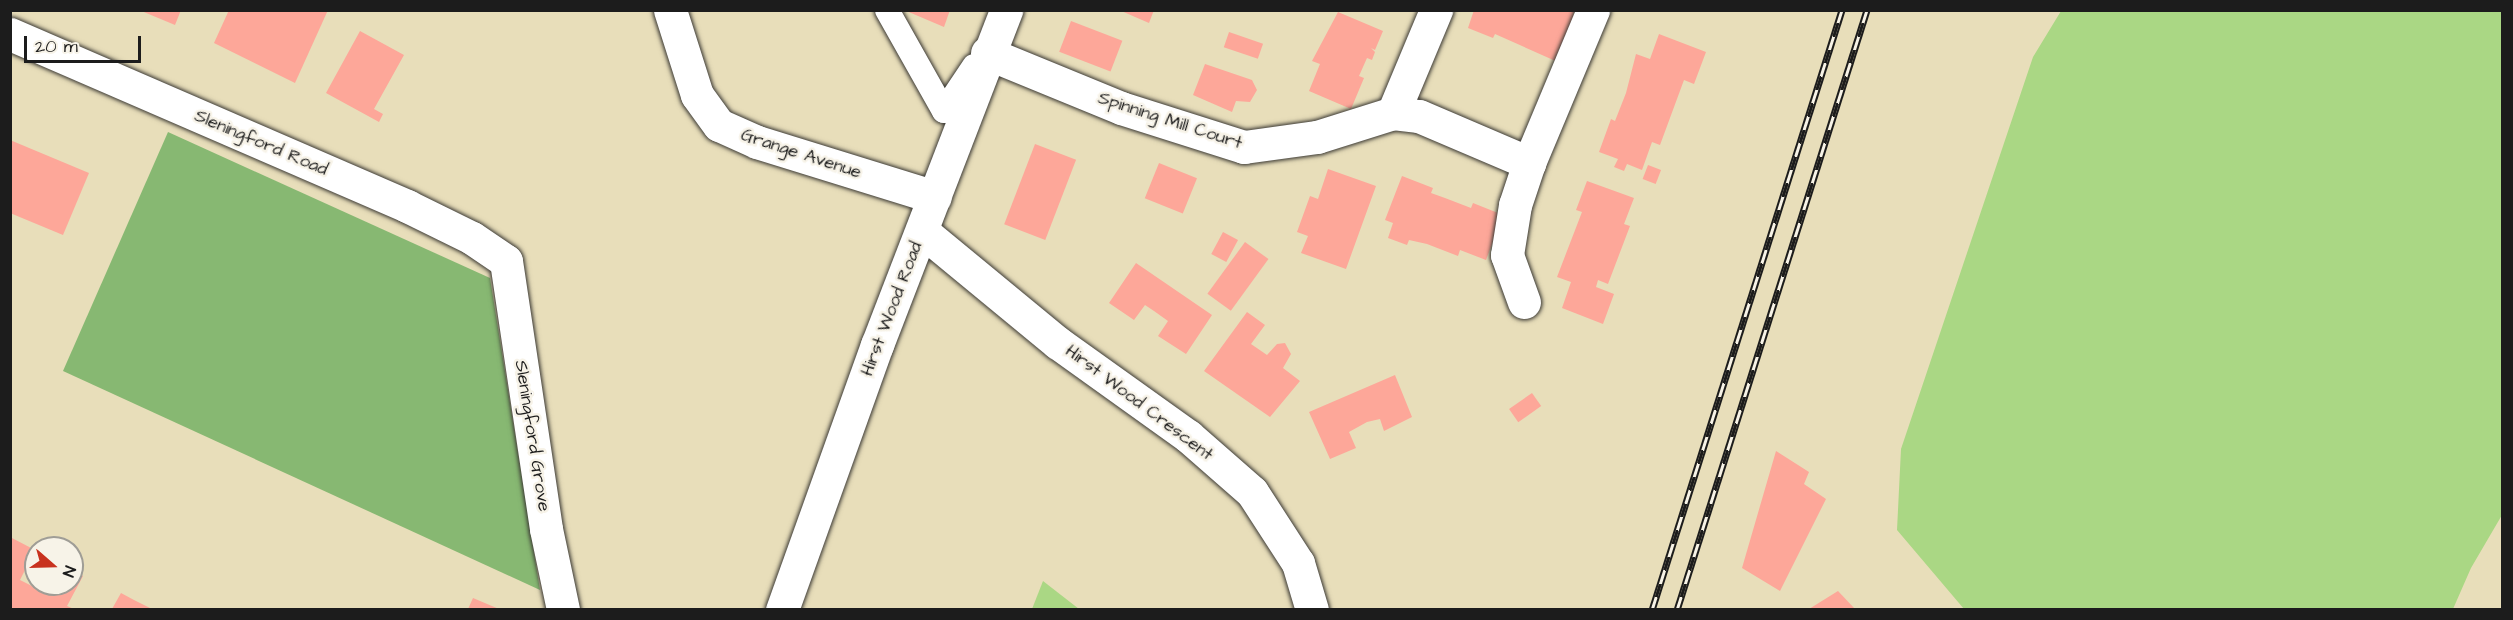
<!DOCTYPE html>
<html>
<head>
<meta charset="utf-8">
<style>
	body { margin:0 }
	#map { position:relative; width:2513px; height:620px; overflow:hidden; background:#e8deba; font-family:"Architects Daughter",sans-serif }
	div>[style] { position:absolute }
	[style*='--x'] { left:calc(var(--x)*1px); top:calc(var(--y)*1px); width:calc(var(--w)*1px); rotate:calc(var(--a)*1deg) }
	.green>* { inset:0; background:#aad784 }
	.forest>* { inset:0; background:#87b872 }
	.building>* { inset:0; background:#fda799; transform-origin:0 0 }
	.roads { filter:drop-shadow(0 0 2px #3b3934) drop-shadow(0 0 2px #3b3934) }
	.lane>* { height:24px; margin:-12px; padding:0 12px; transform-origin:12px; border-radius:12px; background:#fff }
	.street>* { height:33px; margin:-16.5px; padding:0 16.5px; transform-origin:16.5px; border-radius:16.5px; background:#fff }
	.rail>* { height:7px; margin-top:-3.5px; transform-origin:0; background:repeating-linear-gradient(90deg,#f7f3e8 0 14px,#1c1c1c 0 28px); box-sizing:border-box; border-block:2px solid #1c1c1c }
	span { translate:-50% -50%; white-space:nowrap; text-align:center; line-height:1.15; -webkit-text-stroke:5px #f7f3e8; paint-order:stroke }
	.street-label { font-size:18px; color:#1c1c1c }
	.frame { position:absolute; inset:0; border:12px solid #1c1c1c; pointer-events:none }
	.north { position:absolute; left:24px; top:536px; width:60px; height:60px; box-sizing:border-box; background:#f7f3e8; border:2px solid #9f9d96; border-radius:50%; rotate:110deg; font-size:16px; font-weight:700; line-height:24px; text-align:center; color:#1c1c1c }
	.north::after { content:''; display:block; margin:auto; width:21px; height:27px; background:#c8321e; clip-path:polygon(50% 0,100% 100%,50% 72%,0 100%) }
	.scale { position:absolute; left:24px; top:36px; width:117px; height:27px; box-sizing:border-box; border:3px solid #1c1c1c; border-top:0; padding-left:8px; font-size:18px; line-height:21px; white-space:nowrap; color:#1c1c1c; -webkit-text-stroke:4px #f7f3e8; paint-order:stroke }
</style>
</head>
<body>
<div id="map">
	<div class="green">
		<i style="clip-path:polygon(2061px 11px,2502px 11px,2502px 515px,2471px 568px,2453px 609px,1964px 609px,1897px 530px,1901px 449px,2033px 57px)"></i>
		<i style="clip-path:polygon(1043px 581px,1079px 609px,1032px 609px)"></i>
	</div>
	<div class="forest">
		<i style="clip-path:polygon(168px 132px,490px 278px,540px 590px,63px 371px)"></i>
	</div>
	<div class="building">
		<i style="clip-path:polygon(139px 10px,181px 10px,175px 25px)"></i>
		<i style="clip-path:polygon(229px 10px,328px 10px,295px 83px,214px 43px)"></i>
		<i style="clip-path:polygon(904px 10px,950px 10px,944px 27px)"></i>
		<i style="clip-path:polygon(1119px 10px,1154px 10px,1149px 23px)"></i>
		<i style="clip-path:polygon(1474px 10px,1575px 10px,1573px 15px,1577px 17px,1560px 63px,1495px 34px,1493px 38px,1468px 28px)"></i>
		<i style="clip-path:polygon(1338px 12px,1383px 31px,1375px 50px,1371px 48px,1375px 52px,1372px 60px,1367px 58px,1359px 76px,1364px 78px,1351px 109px,1309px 91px,1320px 64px,1312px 61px)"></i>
		<i style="left:1071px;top:21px;width:55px;height:33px;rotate:21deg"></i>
		<i style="clip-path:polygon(360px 31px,404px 55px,374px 109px,383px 114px,379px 122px,326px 93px)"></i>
		<i style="left:1229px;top:32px;width:36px;height:16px;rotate:19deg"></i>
		<i style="clip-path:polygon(1659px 34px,1706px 52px,1694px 84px,1684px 80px,1660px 145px,1652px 142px,1642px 170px,1627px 164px,1624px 171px,1614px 167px,1618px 159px,1599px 152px,1611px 119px,1615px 121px,1626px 93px,1636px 54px,1650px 59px)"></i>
		<i style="clip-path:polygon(1205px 64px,1252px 80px,1257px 90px,1250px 102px,1236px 101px,1232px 112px,1193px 95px)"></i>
		<i style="clip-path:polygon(10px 140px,89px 173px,63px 235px,10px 213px)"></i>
		<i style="left:1035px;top:144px;width:44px;height:86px;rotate:21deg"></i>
		<i style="left:1159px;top:163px;width:41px;height:38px;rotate:22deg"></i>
		<i style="left:1648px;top:165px;width:14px;height:15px;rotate:21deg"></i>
		<i style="clip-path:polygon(1328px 169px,1376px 186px,1346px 269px,1301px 253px,1308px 236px,1297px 232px,1310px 196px,1318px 199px)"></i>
		<i style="clip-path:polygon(1402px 176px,1433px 188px,1431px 193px,1445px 198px,1471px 208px,1473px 203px,1503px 215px,1486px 260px,1460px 250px,1458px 256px,1427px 244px,1409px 240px,1407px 245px,1388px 238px,1393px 223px,1385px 220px)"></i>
		<i style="clip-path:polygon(1587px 181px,1634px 198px,1624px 224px,1630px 226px,1608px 284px,1598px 280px,1596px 287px,1614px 294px,1603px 324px,1562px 308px,1571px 282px,1557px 277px,1582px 212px,1576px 210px)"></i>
		<i style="left:1223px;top:232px;width:17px;height:25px;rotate:28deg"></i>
		<i style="left:1245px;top:242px;width:29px;height:64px;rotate:36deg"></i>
		<i style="clip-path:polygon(1136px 263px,1212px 315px,1186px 354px,1158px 336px,1168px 321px,1154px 311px,1145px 305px,1134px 320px,1109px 303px)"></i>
		<i style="clip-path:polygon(1247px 312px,1265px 325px,1251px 344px,1267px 355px,1277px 344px,1285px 343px,1291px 354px,1283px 368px,1300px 381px,1270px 417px,1204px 371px)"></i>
		<i style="clip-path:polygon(1395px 375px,1412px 417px,1384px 431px,1380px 419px,1367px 422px,1349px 432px,1356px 448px,1330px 459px,1309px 412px)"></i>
		<i style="left:1532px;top:393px;width:16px;height:28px;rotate:55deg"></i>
		<i style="clip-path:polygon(1776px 451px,1809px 472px,1804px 484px,1826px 499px,1780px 591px,1742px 568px)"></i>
		<i style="clip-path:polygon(10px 537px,35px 550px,20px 580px,42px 591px,46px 584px,72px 584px,72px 571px,83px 576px,67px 606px,74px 609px,10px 609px)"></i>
		<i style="clip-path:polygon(1838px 591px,1855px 609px,1809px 609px)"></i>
		<i style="clip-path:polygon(121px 593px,134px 600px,152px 609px,112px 609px)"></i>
		<i style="clip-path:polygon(473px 598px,499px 609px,468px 609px)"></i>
	</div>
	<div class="roads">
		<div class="lane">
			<i style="--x:887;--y:10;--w:116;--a:60.6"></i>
			<i style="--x:944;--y:111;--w:54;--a:-56.3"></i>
		</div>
		<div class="street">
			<i style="--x:670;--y:10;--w:89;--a:72.4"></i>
			<i style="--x:697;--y:95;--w:37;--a:54"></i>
			<i style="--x:719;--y:125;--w:42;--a:24.1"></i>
			<i style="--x:757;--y:142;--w:186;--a:17.2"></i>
			<i style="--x:10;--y:34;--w:433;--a:23.4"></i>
			<i style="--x:407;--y:206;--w:72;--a:26.2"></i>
			<i style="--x:472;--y:238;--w:41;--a:34.1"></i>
			<i style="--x:506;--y:261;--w:271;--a:81.5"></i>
			<i style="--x:546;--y:529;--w:83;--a:78.1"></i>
			<i style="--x:987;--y:53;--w:145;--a:22.3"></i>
			<i style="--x:1121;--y:108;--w:129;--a:17.6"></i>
			<i style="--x:1244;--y:147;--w:74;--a:-7.8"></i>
			<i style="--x:1317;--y:137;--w:80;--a:-17.5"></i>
			<i style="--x:1393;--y:113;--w:26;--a:7"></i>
			<i style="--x:1419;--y:116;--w:120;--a:23.1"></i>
			<i style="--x:1529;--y:163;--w:166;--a:-67.3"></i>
			<i style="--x:1393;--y:113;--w:112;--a:-67.3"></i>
			<i style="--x:922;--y:231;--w:176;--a:39.5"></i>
			<i style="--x:1058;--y:343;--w:160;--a:35.6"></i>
			<i style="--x:1188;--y:436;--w:85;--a:41.2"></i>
			<i style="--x:1252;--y:492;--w:85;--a:57.1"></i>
			<i style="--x:1298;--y:563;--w:49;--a:73.4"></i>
			<i style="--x:1524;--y:302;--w:50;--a:-109.9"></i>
			<i style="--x:1507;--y:255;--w:51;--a:-80.9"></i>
			<i style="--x:1515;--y:205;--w:44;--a:-71.6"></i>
			<i style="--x:782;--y:610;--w:282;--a:-70.3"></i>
			<i style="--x:877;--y:345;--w:359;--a:-68.9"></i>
		</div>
	</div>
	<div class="rail">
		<i style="--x:1652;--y:610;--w:629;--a:-72.43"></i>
		<i style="--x:1677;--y:610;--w:629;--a:-72.43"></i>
	</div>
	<div class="street-label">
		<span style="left:1170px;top:121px;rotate:18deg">Spinning Mill Court</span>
		<span style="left:261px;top:143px;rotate:23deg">Sleningford Road</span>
		<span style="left:801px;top:154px;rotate:18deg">Grange Avenue</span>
		<span style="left:892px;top:309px;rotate:-69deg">Hirst Wood Road</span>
		<span style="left:1139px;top:403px;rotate:37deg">Hirst Wood Crescent</span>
		<span style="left:532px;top:436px;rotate:81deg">Sleningford Grove</span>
	</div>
	<div class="frame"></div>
	<div class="north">N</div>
	<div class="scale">20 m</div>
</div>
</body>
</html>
